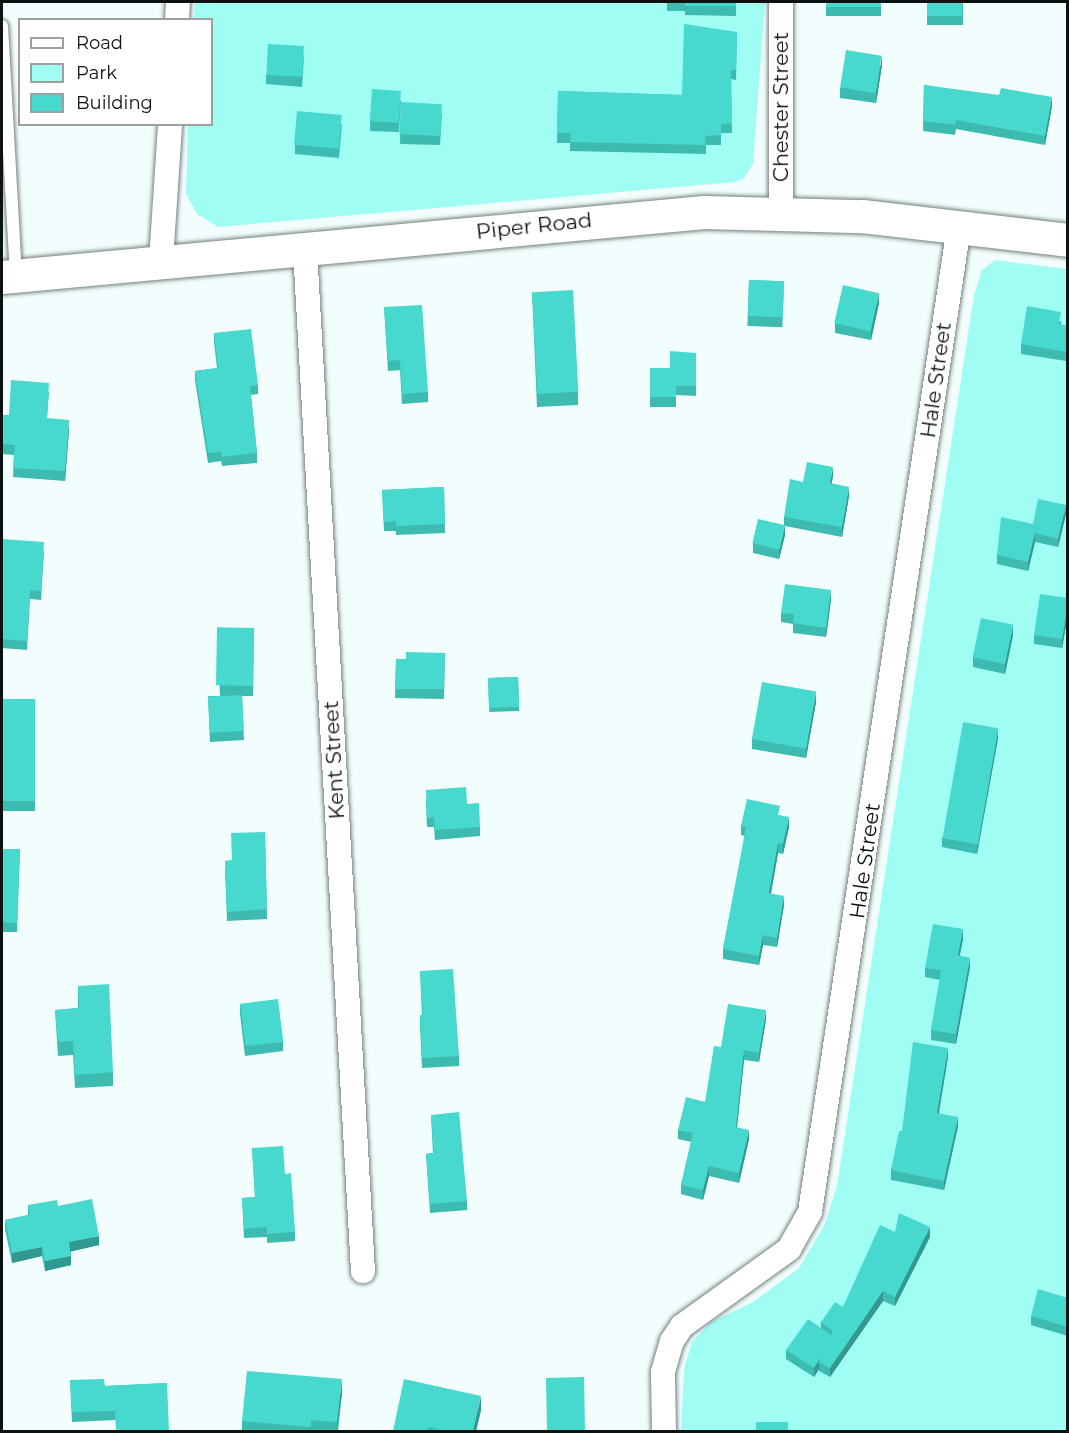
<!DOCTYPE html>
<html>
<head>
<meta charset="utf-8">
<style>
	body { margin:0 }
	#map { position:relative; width:1069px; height:1433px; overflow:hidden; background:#f2fefd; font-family:Montserrat,sans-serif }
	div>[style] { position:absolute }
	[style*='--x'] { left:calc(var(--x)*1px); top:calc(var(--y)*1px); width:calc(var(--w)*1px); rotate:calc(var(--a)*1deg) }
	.green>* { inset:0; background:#a0fdf4 }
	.roads { filter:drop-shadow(0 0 2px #73807f) drop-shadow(0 0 2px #73807f) }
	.service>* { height:12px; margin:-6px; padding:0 6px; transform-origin:6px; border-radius:6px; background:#fff }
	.minor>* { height:24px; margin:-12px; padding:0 12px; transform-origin:12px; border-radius:12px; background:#fff }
	.secondary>* { height:33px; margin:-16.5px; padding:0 16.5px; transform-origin:16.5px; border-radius:16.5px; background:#fff }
	.wall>* { inset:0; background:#3ebbb1; transform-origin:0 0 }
	.shaded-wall>* { inset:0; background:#329890 }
	.building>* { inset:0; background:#48d9ce; transform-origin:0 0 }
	span { translate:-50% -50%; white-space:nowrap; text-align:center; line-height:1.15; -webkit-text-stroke:4.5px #fff; paint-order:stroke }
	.street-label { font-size:21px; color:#0c1211 }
	.frame { position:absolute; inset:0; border:3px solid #0c1211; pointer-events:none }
	.legend { position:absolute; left:18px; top:18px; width:195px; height:108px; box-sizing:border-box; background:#fff; border:2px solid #9ea0a0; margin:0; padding:8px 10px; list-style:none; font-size:18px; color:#0c1211 }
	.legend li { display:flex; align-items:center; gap:12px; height:30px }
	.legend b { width:30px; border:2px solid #9ea0a0 }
</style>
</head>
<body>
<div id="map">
	<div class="green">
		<i style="clip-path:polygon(195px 2px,765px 2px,753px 164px,743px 179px,735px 182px,218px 227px,197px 214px,186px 194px,188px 125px,212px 124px,212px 20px,194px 19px)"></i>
		<i style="clip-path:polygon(995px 260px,1067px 269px,1067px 1431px,681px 1432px,684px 1369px,692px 1342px,711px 1322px,753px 1302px,799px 1268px,824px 1226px,837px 1186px,974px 295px,982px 270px)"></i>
	</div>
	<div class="roads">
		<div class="service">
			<i style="--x:2;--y:26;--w:248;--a:86.8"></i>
		</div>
		<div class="minor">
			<i style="--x:781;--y:2;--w:210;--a:90"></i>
			<i style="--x:177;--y:20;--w:18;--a:-87"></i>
			<i style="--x:305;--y:250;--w:1023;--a:86.75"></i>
			<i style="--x:161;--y:261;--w:137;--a:-86.2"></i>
			<i style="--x:664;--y:1432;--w:60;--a:-91"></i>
			<i style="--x:663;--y:1372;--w:32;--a:-74"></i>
			<i style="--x:672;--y:1341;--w:18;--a:-56"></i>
			<i style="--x:682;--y:1326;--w:132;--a:-35.7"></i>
			<i style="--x:789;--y:1249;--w:43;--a:-60.4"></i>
			<i style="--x:810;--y:1212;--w:996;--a:-81.4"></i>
		</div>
		<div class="secondary">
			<i style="--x:2;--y:277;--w:705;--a:-5.29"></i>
			<i style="--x:704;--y:212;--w:158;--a:1.5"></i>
			<i style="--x:862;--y:216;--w:207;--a:6.6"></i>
		</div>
	</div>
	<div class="wall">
		<i style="clip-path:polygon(667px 2px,736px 2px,736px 16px,685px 15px,685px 11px,667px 11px)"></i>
		<i style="left:826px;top:2px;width:55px;height:14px"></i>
		<i style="left:927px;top:2px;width:36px;height:23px"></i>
		<i style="clip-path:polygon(737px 32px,736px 80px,731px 79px,732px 133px,721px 133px,721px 145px,706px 145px,706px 154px,570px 151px,570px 143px,557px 143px,558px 91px,682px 95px)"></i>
		<i style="clip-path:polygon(304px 56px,302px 87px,266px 84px,266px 75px)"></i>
		<i style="clip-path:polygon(882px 65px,876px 103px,840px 98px,840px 88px)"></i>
		<i style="clip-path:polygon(924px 85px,1052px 106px,1045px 145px,956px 129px,955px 135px,923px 131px)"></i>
		<i style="clip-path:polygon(401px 100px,399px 132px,370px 131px,370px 121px)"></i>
		<i style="clip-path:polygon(401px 102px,442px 114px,440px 145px,400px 144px)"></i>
		<i style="clip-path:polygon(342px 124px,339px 158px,295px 154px,295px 145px)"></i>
		<i style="left:749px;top:280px;width:35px;height:46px;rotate:2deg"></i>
		<i style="clip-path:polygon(532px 292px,578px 392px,578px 405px,537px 407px)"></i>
		<i style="clip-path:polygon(879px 303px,871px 340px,835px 333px,835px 323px)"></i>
		<i style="clip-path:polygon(384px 307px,428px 392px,428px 402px,402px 404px,400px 370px,388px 371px)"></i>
		<i style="clip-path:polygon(1061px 321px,1061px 325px,1068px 326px,1068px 355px,1066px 361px,1021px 354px,1021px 344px)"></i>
		<i style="clip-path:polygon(214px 333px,258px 385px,258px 394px,251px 395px,257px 453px,257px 463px,222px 466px,221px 461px,208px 463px,195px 380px,195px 371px,217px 368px,214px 342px)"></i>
		<i style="clip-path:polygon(696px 353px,696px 396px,676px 395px,676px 407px,650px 407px,650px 368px,670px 368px)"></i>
		<i style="clip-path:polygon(49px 392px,47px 418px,69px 429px,65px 481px,13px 477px,14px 455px,2px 454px,2px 415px,9px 415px)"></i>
		<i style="clip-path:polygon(833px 476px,831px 483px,849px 496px,842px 537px,785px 526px,785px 535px,779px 559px,753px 553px,753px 543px,784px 525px,784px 517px,803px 482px)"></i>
		<i style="clip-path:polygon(444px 487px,445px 533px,396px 535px,396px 531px,384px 531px,382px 490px)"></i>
		<i style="clip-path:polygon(1066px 514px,1058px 547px,1035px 542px,1028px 571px,997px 564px,997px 555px,1033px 524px)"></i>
		<i style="clip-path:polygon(2px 539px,44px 551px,41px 600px,30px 599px,27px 650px,2px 648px)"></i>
		<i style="clip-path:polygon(1068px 598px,1068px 614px,1062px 648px,1034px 644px,1034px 635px)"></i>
		<i style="clip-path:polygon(831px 599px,826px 637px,793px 633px,793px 624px,781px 622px,781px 613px)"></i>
		<i style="clip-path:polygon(254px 628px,253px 696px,242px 696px,244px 740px,210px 742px,208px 696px,220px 696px,217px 631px)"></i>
		<i style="clip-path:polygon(1013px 635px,1005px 674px,973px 667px,973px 657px)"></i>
		<i style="clip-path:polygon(445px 653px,444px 699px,395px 698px,396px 659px,406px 659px)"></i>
		<i style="left:518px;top:677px;width:34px;height:30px;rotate:88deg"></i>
		<i style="left:2px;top:699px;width:33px;height:112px"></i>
		<i style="clip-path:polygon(816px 702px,806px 758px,752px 749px,752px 739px)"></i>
		<i style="clip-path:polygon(998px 738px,977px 854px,942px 847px,942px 838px)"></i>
		<i style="clip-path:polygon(426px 800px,467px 804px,480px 827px,480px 836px,435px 840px,434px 827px,427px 827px)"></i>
		<i style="clip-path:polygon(780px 815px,789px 827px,783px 854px,778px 853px,771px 894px,784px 905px,777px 947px,763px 945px,759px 965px,723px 959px,723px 949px,745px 836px,741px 835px,741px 826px)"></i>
		<i style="clip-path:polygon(265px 832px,267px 919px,227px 921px,225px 870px,232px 860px)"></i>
		<i style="clip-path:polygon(2px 849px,20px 849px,17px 932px,2px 932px)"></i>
		<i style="clip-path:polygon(963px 939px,959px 956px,970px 967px,956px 1044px,931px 1040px,931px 1030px,940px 980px,925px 977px,925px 968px)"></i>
		<i style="clip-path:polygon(420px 971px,459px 1056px,459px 1066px,422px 1068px,420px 1025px,420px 1015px,422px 1015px)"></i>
		<i style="clip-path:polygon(78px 986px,113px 1072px,113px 1086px,75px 1088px,73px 1055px,58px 1056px,55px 1010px,78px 1008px)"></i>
		<i style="clip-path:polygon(240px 1004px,283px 1042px,283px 1051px,245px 1056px,240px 1014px)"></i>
		<i style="clip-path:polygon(766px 1019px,759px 1062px,744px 1060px,737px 1127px,749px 1139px,739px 1183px,709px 1176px,703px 1200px,681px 1194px,681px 1185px,691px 1142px,678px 1139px,678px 1130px,705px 1102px,721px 1047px)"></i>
		<i style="clip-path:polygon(948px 1057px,939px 1113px,958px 1126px,944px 1190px,891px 1180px,891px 1170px,902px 1131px)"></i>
		<i style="clip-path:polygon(431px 1115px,467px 1201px,467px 1210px,430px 1213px,426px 1154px,433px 1153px)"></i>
		<i style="clip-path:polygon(252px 1148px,285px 1174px,295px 1232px,295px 1241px,267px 1243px,267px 1237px,244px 1238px,242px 1198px,255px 1197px)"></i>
		<i style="clip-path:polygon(28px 1205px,58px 1206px,99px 1245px,71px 1251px,71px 1265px,45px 1271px,42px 1256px,12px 1263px,5px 1229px,5px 1220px,28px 1215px)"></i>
		<i style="clip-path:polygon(895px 1232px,930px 1237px,895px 1306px,883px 1301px,830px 1377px,819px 1371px,819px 1369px,814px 1377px,786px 1359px,786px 1350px,821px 1328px,821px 1322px,843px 1307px)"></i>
		<i style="clip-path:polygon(1068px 1298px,1068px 1336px,1031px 1325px,1031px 1316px)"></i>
		<i style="clip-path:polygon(70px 1380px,105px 1386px,167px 1383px,115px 1420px,72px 1422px)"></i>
		<i style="clip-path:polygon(342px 1393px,338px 1431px,242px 1431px,242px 1421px)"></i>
		<i style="clip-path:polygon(481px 1410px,476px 1431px,393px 1431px)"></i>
	</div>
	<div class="shaded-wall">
		<i style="clip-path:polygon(882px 56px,882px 65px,876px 103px,876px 94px)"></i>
		<i style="clip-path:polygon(1052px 97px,1052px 106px,1045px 145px,1045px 136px)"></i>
		<i style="clip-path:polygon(879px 293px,879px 303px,871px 340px,871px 331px)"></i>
		<i style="clip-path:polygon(69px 420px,69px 429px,65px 481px,65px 471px)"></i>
		<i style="clip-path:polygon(833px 467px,833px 476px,830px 493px,830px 483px)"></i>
		<i style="clip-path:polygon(849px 487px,849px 496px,842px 537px,842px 527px)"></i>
		<i style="clip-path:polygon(1066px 505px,1066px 514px,1058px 547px,1058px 539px)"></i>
		<i style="clip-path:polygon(785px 525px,785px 535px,779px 559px,779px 549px)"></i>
		<i style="clip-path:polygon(1035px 533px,1035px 542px,1028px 571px,1028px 562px)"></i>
		<i style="clip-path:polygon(831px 590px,831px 599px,826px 637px,826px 628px)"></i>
		<i style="clip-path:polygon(1068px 604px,1068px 614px,1062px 648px,1062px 639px)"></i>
		<i style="clip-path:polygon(1013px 625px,1013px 635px,1005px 674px,1005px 664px)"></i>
		<i style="clip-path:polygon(816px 692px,816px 702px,806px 758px,806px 749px)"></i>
		<i style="clip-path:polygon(998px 728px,998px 738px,977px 854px,977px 845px)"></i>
		<i style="clip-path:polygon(789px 817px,789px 827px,783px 854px,783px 844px)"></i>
		<i style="clip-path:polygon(778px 843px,778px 853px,769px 903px,769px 893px)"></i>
		<i style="clip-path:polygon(784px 896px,784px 905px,777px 947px,777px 938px)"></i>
		<i style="clip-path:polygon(963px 929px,963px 939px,958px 965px,958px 955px)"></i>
		<i style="clip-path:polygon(763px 935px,763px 945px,759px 965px,759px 956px)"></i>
		<i style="clip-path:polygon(970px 958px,970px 967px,956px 1044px,956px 1034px)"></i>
		<i style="clip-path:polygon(766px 1010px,766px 1019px,759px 1062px,759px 1053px)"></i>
		<i style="clip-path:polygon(948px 1048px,948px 1057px,937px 1122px,937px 1113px)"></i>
		<i style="clip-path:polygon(744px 1050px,744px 1060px,736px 1136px,736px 1127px)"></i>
		<i style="clip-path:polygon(958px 1117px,958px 1126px,944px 1190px,944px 1181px)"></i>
		<i style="clip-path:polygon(749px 1130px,749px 1139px,739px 1183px,739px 1173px)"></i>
		<i style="clip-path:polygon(709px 1166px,709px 1176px,703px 1200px,703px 1190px)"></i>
		<i style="clip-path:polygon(930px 1227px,930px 1237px,895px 1306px,895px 1297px)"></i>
		<i style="clip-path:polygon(99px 1236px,99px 1245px,69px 1252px,69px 1242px)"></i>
		<i style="clip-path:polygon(42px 1247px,42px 1256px,12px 1263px,12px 1253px)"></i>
		<i style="clip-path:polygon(71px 1256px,71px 1265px,45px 1271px,45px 1261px)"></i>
		<i style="clip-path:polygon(883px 1291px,883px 1301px,830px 1377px,830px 1368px)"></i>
		<i style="clip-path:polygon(821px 1357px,819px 1362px,819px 1369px,814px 1377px,814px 1368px)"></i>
		<i style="clip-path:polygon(342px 1379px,342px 1393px,337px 1431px,337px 1422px)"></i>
		<i style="clip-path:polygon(481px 1396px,481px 1410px,476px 1431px,473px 1431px)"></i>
	</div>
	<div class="building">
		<i style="left:685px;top:2px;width:51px;height:4px"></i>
		<i style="left:826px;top:2px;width:55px;height:5px"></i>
		<i style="left:927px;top:2px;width:35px;height:14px"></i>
		<i style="clip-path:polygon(684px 24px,737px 32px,736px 70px,731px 70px,732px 123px,721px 124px,721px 135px,705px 136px,706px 145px,570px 142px,571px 133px,557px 133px,558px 91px,682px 95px)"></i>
		<i style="left:268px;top:44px;width:36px;height:31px;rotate:3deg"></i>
		<i style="left:846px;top:50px;width:36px;height:38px;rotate:9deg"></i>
		<i style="clip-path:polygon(924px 85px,999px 95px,1001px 88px,1052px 97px,1045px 136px,956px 120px,955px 125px,923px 121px)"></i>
		<i style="left:372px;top:89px;width:29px;height:32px;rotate:4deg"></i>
		<i style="left:401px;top:102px;width:41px;height:32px;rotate:3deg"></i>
		<i style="left:297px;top:111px;width:45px;height:34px;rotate:5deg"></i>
		<i style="left:749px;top:280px;width:35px;height:36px;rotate:2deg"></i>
		<i style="left:843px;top:285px;width:37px;height:39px;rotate:13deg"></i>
		<i style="left:573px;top:290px;width:102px;height:41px;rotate:87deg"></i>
		<i style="clip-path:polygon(422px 305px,428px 392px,402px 394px,400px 360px,388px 361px,384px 307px)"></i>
		<i style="clip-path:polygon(1027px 306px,1061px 312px,1059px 324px,1068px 326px,1068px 346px,1066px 352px,1021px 344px)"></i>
		<i style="clip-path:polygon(251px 329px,258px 385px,250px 386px,257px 453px,222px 457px,221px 452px,208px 453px,195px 371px,218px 368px,214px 333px)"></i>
		<i style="clip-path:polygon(670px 351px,696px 353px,696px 386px,676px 386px,676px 397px,650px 397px,650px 368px,670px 368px)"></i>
		<i style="clip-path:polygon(11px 380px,49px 383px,47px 418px,69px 420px,65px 471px,13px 468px,15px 445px,2px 444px,2px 415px,9px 415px)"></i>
		<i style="clip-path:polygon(807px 462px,833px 467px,830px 483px,849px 487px,842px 527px,784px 517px,790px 479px,803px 482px)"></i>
		<i style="clip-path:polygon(444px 487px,445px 524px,396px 526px,396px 521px,384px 522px,382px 490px)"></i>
		<i style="clip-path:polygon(1038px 499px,1066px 505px,1058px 539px,1035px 533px,1028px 562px,997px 555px,1001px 517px,1033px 524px)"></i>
		<i style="left:758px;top:519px;width:28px;height:25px;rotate:13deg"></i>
		<i style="clip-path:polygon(2px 539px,44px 542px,41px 591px,30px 590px,27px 641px,2px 639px)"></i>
		<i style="clip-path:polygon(785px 584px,831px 590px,826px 628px,793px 623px,794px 614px,781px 613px)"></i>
		<i style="clip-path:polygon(1040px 594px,1068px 598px,1068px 604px,1062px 639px,1034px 635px)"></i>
		<i style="left:981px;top:618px;width:33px;height:40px;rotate:12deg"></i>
		<i style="left:254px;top:628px;width:58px;height:37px;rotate:91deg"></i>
		<i style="clip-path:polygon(406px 652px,445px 653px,444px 689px,395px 689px,396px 659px,406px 659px)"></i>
		<i style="left:518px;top:677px;width:30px;height:30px;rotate:88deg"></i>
		<i style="left:762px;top:682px;width:55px;height:58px;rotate:10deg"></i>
		<i style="left:242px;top:695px;width:36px;height:34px;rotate:87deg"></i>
		<i style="left:2px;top:699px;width:33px;height:102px"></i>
		<i style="left:963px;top:722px;width:36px;height:118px;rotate:10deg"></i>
		<i style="clip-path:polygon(466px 787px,467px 804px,479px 803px,480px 827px,435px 830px,434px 817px,427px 818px,426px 790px)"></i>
		<i style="clip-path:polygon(747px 799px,780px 806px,778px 815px,789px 817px,783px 844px,778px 843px,769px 893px,784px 896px,777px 938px,763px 935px,759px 956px,723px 949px,746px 827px,741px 826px)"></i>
		<i style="clip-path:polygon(265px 832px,267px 909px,227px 912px,225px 861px,232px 860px,231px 833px)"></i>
		<i style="clip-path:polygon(2px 849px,20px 849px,17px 923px,2px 922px)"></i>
		<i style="clip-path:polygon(933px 924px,963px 929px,958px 955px,970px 958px,956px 1034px,931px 1030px,941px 970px,925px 968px)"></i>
		<i style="clip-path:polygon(453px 969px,459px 1056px,422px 1058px,420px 1015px,423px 1015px,420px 971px)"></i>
		<i style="clip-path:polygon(109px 984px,113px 1072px,75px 1075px,73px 1041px,58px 1042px,55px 1010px,79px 1008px,78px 986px)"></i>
		<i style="left:278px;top:999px;width:43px;height:38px;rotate:83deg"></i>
		<i style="clip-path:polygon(728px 1004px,766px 1010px,759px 1053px,744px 1050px,736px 1127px,749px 1130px,739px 1173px,709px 1166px,703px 1190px,681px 1185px,693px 1133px,678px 1130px,686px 1097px,705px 1102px,714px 1046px,721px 1047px)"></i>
		<i style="clip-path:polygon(913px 1042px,948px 1048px,937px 1113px,958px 1117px,944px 1181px,891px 1170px,899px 1131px,902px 1131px)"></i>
		<i style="clip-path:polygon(459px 1112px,467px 1201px,430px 1204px,426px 1154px,434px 1153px,431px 1115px)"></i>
		<i style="clip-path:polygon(283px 1146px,285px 1174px,291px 1173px,295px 1232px,267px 1234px,267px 1227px,244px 1229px,242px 1198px,255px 1197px,252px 1148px)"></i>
		<i style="clip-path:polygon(92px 1199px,99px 1236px,69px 1242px,71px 1256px,45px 1261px,42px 1247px,12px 1253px,5px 1220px,30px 1215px,28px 1205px,57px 1200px,58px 1206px)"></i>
		<i style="clip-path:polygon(899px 1213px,930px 1227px,895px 1297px,883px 1291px,830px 1368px,819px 1362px,821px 1357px,814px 1368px,786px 1350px,808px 1319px,831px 1335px,833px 1331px,821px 1322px,835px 1302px,843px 1307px,880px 1225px,895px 1232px)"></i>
		<i style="clip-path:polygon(1038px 1289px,1068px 1298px,1068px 1327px,1031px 1316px)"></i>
		<i style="clip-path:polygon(247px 1371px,342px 1379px,337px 1422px,311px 1420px,311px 1427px,242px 1421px)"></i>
		<i style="clip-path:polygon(584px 1377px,585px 1430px,574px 1431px,547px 1431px,546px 1378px)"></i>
		<i style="clip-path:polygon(104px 1379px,105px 1386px,167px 1383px,169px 1431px,116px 1431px,115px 1411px,72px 1412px,70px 1380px)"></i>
		<i style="clip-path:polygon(404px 1379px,481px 1396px,473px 1431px,446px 1431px,428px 1427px,427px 1431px,393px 1431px)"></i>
		<i style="left:788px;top:1422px;width:9px;height:32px;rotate:90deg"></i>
	</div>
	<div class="street-label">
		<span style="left:781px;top:107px;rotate:-90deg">Chester Street</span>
		<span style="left:534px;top:226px;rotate:-6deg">Piper Road</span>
		<span style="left:936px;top:380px;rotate:-82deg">Hale Street</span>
		<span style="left:334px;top:760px;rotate:-93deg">Kent Street</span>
		<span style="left:865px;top:861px;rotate:-82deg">Hale Street</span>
	</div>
	<div class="frame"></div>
	<ul class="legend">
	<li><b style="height:8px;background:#fff"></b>Road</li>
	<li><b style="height:16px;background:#a0fdf4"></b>Park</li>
	<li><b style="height:16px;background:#48d9ce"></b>Building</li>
	</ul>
</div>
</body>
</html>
